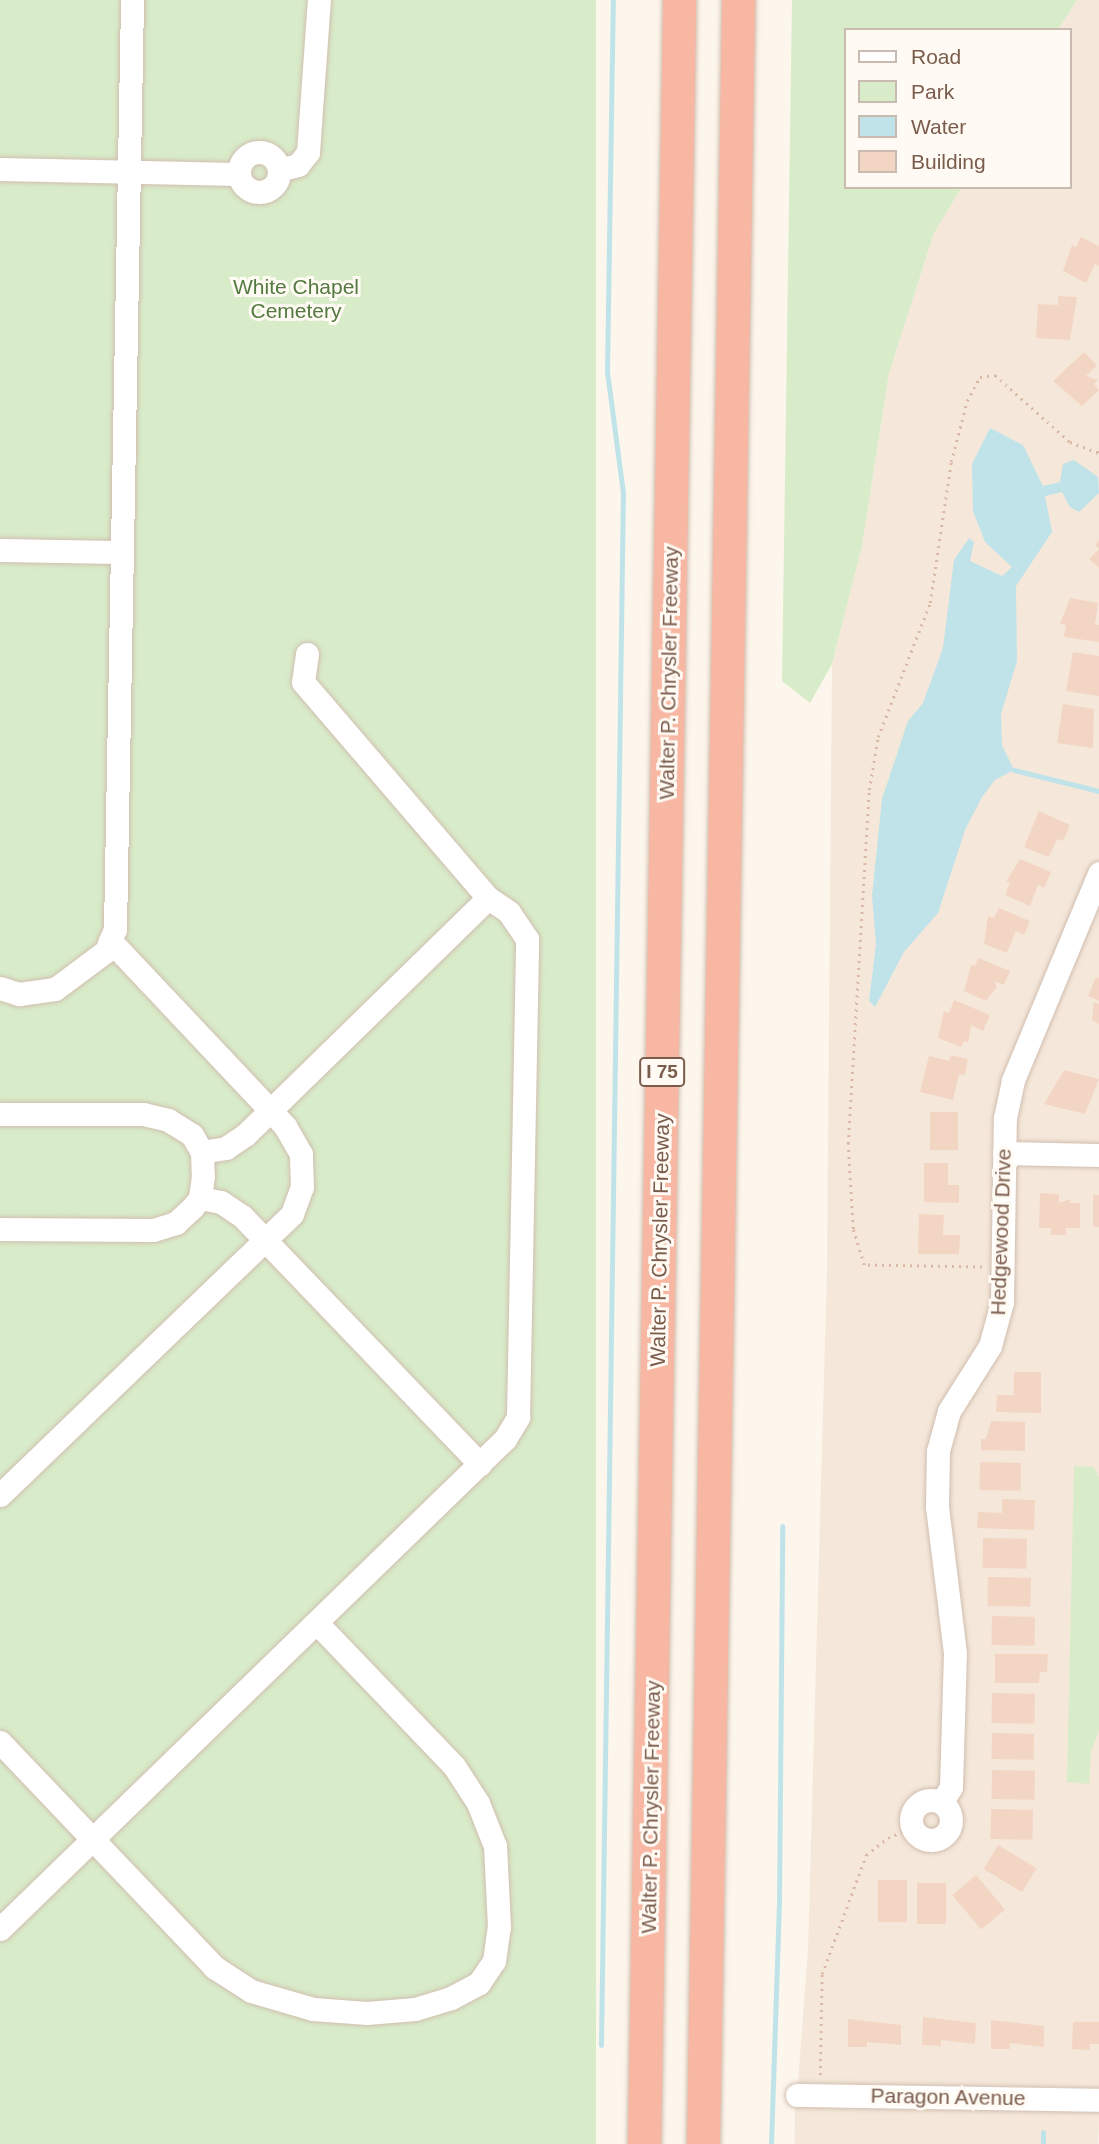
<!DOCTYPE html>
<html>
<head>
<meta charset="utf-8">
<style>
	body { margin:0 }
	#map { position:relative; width:1099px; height:2144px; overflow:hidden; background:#fdf6ec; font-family:Arial,sans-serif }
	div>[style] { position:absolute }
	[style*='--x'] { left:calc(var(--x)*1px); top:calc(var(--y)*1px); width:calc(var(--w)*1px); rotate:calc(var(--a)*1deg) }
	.residential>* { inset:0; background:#f5e8da; transform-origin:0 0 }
	.green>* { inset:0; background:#d8ecc9; transform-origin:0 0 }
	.water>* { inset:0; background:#bfe3e8 }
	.stream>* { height:5px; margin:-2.5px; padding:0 2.5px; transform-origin:2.5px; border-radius:2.5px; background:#bfe3e8 }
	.building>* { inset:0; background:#f3d5c3; transform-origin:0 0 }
	.path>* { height:2.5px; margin-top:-1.25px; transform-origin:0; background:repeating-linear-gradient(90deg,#d9b8a5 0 2px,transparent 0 7px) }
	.roads { filter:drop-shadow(0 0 2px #d1beb0) drop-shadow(0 0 2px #d1beb0) }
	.minor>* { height:23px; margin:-11.5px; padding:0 11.5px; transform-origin:11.5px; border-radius:11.5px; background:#fff }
	.minor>.ring { margin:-11.5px; padding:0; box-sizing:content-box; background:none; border:23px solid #fff; border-radius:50% }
	.highway>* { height:33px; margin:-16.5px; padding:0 16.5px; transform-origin:16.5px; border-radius:16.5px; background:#f7b7a3 }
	span { translate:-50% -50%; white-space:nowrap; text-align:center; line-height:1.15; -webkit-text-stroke:6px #fffaf3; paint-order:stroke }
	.shield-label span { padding:2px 5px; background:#fffaf3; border:2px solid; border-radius:5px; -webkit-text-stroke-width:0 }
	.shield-label { font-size:19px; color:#7a5c4d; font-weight:700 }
	.park-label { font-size:21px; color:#537a41 }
	.street-label { font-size:21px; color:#7a5c4d }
	.legend { position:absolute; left:844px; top:28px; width:228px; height:161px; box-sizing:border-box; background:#fffaf3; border:2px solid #cabbb1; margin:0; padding:9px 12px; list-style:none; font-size:21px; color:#7a5c4d }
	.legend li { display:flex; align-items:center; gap:14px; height:35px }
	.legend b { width:35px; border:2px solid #cabbb1 }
</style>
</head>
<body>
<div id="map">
	<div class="residential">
		<i style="clip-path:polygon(1077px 0,1099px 0,1099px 2088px,798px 2083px,808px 1949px,827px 1269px,832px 664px,862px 546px,889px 373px,934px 233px,962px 187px,1069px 187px,1069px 30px,1058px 30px)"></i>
		<i style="left:795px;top:2105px;width:304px;height:39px;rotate:1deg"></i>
	</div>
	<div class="green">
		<i style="left:0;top:0;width:596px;height:2144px"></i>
		<i style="clip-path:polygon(792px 0,1077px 0,1058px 30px,845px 30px,845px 187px,962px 187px,934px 233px,889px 373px,862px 546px,832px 664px,810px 703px,782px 681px)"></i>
		<i style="clip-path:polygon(1074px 1466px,1094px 1467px,1099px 1477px,1099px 1730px,1091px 1752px,1089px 1784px,1067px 1782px)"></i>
	</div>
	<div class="water">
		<i style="clip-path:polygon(990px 428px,1023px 445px,1043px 486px,1060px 482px,1063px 464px,1074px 460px,1098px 477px,1099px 493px,1079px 512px,1070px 507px,1062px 492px,1045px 496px,1052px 532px,1016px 586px,1017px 661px,1001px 714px,1002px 745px,1014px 770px,995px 780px,982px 797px,965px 830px,938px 913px,904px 952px,875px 1007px,869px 1001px,876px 944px,872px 896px,882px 799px,908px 721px,923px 703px,943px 648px,954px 560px,969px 538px,974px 542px,970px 561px,1002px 576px,1012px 567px,985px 542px,973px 511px,972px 464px)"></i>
	</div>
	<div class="stream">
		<i style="--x:1014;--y:770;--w:88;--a:13.9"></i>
		<i style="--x:601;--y:2045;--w:1552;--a:-89.19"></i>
		<i style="--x:623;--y:493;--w:122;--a:-97.5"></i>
		<i style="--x:607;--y:372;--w:372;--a:-89.1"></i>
		<i style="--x:1043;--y:2132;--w:12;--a:90"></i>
		<i style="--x:771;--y:2144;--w:239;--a:-88.1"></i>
		<i style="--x:779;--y:1905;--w:379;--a:-89.5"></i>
	</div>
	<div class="building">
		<i style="clip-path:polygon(1081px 237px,1099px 246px,1099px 266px,1095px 264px,1086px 283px,1063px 271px,1072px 245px,1076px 247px)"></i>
		<i style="clip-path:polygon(1058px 296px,1077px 297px,1070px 340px,1036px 338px,1038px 304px,1058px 305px)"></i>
		<i style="clip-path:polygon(1084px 352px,1097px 365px,1086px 376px,1098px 380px,1094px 384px,1099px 390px,1082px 406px,1053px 381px)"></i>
		<i style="clip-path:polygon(1099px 540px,1099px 568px,1089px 559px,1099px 549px,1095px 545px)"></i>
		<i style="clip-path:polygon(1070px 598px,1098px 603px,1095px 624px,1099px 625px,1099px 642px,1064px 637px,1066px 625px,1060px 624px)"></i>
		<i style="clip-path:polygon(1073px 652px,1099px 656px,1099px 696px,1066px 691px)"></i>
		<i style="clip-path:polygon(1063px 704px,1094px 709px,1093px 748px,1057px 743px)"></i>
		<i style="clip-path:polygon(1039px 811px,1070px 825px,1063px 841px,1057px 839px,1049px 857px,1024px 847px)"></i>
		<i style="clip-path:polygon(1020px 859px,1051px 872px,1044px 888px,1038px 885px,1030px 906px,1005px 895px,1010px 883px,1006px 882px)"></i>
		<i style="clip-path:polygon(999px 908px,1030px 921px,1024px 935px,1016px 931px,1007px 953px,984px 944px,988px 916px,994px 918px)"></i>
		<i style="clip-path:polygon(978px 958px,1010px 971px,1004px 985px,994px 981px,997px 987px,986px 1001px,964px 991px,971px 965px,975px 966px)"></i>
		<i style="clip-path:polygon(1096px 977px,1099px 978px,1099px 1001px,1088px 996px)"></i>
		<i style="clip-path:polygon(954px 1000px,990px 1015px,983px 1031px,971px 1025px,968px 1043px,964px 1041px,961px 1047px,938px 1038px,944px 1011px,949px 1013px)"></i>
		<i style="clip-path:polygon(1094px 1002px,1099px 1004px,1099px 1024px,1092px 1020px)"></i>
		<i style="clip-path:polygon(951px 1055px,968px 1059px,965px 1075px,959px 1074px,953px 1100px,920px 1092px,929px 1056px,949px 1061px)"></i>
		<i style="clip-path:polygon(1064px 1070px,1099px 1079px,1085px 1114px,1044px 1104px)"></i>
		<i style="left:930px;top:1112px;width:28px;height:38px"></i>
		<i style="clip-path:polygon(924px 1163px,948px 1163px,948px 1185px,959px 1185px,959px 1203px,924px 1202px)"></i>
		<i style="clip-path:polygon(1040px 1193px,1059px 1194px,1059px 1203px,1070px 1199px,1070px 1203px,1080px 1203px,1080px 1228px,1066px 1228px,1066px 1235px,1051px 1235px,1051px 1228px,1039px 1228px)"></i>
		<i style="left:1093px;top:1195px;width:6px;height:32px"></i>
		<i style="clip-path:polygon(919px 1214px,944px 1215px,943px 1235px,960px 1235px,959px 1254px,918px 1254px)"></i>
		<i style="clip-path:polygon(1014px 1372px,1041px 1372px,1041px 1413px,996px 1412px,997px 1395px,1014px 1395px)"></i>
		<i style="clip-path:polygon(991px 1421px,1025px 1422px,1025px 1451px,981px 1450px,981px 1439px,986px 1439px)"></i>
		<i style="left:980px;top:1462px;width:41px;height:28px;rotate:1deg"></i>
		<i style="clip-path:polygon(1002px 1499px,1035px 1500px,1034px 1530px,977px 1528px,978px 1512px,1002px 1513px)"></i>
		<i style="left:983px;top:1538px;width:44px;height:30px;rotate:1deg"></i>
		<i style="left:988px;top:1577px;width:43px;height:29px;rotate:1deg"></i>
		<i style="left:992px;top:1616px;width:43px;height:29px;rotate:1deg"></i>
		<i style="clip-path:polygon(995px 1654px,1048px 1654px,1047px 1672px,1040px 1672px,1039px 1683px,995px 1683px)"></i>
		<i style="left:992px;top:1693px;width:43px;height:30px;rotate:1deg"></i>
		<i style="left:992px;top:1733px;width:42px;height:26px;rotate:1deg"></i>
		<i style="left:992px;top:1770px;width:43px;height:29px;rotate:1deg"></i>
		<i style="left:991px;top:1809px;width:42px;height:30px;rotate:1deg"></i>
		<i style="left:998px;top:1845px;width:45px;height:28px;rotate:31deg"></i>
		<i style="left:976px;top:1875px;width:45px;height:31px;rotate:50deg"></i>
		<i style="left:878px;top:1880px;width:29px;height:42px"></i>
		<i style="left:917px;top:1883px;width:29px;height:41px"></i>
		<i style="clip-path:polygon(923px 2017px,976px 2023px,975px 2044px,941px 2040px,941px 2046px,922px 2045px)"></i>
		<i style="clip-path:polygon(848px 2019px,901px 2025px,901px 2045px,867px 2042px,867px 2047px,848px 2047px)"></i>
		<i style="clip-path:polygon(991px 2020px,1044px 2026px,1044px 2047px,1010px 2043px,1010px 2049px,991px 2049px)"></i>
		<i style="clip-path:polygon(1073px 2022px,1099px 2022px,1099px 2044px,1090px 2044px,1090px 2050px,1072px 2049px)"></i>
	</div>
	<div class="path">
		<i style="--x:982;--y:1267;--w:118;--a:-179"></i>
		<i style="--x:864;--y:1265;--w:38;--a:-107"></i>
		<i style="--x:853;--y:1229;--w:85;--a:-93.4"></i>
		<i style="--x:848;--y:1144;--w:355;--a:-86.6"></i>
		<i style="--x:869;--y:790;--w:54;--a:-80.4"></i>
		<i style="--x:878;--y:737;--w:144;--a:-68.8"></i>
		<i style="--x:930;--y:603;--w:143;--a:-81.5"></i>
		<i style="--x:951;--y:462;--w:63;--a:-75.3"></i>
		<i style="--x:967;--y:401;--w:27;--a:-62"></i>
		<i style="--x:980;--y:377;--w:15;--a:-8"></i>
		<i style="--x:995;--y:375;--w:101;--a:41.8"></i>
		<i style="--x:1070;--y:442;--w:30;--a:21"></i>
		<i style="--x:1098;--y:453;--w:3;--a:-72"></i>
		<i style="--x:820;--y:2075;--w:101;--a:-88.9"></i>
		<i style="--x:822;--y:1974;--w:127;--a:-69.7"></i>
		<i style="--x:866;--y:1855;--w:28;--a:-38"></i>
		<i style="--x:888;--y:1838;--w:26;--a:-23"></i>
	</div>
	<div class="roads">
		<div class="minor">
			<i class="ring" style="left:239px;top:152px;width:17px;height:17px"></i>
			<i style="--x:0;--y:169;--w:238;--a:1.2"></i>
			<i style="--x:279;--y:170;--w:20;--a:-15"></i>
			<i style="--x:298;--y:165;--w:16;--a:-52"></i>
			<i style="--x:308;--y:152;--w:152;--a:-85.9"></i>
			<i style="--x:0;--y:550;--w:119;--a:1"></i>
			<i style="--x:307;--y:654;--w:28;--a:98"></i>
			<i style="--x:303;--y:682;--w:284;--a:49.4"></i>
			<i style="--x:0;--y:988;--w:20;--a:18"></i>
			<i style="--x:19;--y:994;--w:36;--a:-8"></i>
			<i style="--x:55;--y:989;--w:64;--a:-36.7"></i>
			<i style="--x:106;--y:951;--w:24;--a:-68"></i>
			<i style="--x:115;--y:929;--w:929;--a:-88.95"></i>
			<i style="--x:0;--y:1114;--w:143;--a:0"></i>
			<i style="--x:143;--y:1114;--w:26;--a:13"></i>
			<i style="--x:168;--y:1120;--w:28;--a:32"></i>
			<i style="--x:192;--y:1135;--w:20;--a:60"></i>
			<i style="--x:202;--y:1152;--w:24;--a:88"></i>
			<i style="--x:203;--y:1176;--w:22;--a:98"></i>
			<i style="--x:200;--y:1198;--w:11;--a:128"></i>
			<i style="--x:193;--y:1207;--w:23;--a:137"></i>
			<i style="--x:176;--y:1223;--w:24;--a:163"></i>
			<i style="--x:153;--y:1230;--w:153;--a:-179.6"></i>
			<i style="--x:1004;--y:1153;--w:95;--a:1.2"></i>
			<i style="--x:200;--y:1198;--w:21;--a:11"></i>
			<i style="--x:221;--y:1202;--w:25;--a:34"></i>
			<i style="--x:242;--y:1216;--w:344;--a:46.2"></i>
			<i style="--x:0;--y:1495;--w:405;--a:-43.9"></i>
			<i style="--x:292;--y:1214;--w:29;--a:-70"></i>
			<i style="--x:302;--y:1187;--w:33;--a:-92"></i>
			<i style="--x:301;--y:1154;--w:32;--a:-120"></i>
			<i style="--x:285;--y:1126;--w:255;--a:-133.3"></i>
			<i style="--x:0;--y:1742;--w:311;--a:46.4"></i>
			<i style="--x:214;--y:1967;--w:44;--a:33"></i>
			<i style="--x:251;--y:1991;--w:65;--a:16.2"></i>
			<i style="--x:313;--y:2009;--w:54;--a:4.2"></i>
			<i style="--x:367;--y:2013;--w:48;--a:-4.8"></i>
			<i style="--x:415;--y:2009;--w:38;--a:-17"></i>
			<i style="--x:451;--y:1998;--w:32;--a:-28"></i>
			<i style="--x:479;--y:1983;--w:27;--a:-56"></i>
			<i style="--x:494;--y:1961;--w:34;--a:-82"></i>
			<i style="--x:499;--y:1927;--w:81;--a:-92.8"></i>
			<i style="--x:495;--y:1846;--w:46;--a:-111.6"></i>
			<i style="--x:478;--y:1803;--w:44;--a:-123"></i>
			<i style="--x:454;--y:1766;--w:197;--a:-133.8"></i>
			<i style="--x:943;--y:1800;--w:15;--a:-58"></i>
			<i style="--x:951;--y:1787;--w:134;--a:-88.3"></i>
			<i style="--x:955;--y:1653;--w:147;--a:-97"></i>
			<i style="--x:937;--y:1507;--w:56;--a:-89"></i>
			<i style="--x:938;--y:1451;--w:41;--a:-74.6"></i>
			<i style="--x:949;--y:1411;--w:77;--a:-57.8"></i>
			<i style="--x:990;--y:1346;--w:46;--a:-74.7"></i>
			<i style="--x:1002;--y:1302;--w:184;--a:-89.1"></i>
			<i style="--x:1005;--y:1118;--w:39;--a:-78"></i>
			<i style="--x:1013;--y:1080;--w:224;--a:-67.4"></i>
			<i class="ring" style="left:911px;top:1800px;width:17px;height:17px"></i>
			<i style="--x:0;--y:1929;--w:704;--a:-44.14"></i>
			<i style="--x:505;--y:1439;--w:26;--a:-59"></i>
			<i style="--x:518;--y:1417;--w:478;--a:-88.9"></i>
			<i style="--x:527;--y:939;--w:32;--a:-124"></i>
			<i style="--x:509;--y:912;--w:25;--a:-146"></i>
			<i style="--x:488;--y:898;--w:339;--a:135.7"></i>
			<i style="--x:245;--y:1135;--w:23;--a:146"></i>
			<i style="--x:226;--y:1148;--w:24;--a:171"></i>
			<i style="--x:797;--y:2095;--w:302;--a:0.9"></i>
		</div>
		<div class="highway">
			<i style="--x:644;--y:2144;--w:2144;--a:-89.06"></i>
			<i style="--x:703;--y:2144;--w:2144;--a:-89.06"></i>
		</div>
	</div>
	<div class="shield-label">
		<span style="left:662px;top:1072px">I 75</span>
	</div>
	<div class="park-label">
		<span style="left:296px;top:299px">White Chapel<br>Cemetery</span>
	</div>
	<div class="street-label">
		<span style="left:669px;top:673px;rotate:-89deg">Walter P. Chrysler Freeway</span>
		<span style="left:1001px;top:1232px;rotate:-88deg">Hedgewood Drive</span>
		<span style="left:660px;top:1240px;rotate:-89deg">Walter P. Chrysler Freeway</span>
		<span style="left:651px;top:1807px;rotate:-89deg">Walter P. Chrysler Freeway</span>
		<span style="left:948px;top:2097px;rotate:1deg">Paragon Avenue</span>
	</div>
	<ul class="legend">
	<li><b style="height:9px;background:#fff"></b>Road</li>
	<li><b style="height:19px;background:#d8ecc9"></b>Park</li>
	<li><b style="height:19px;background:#bfe3e8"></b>Water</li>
	<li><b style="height:19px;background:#f3d5c3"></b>Building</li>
	</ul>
</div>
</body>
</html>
